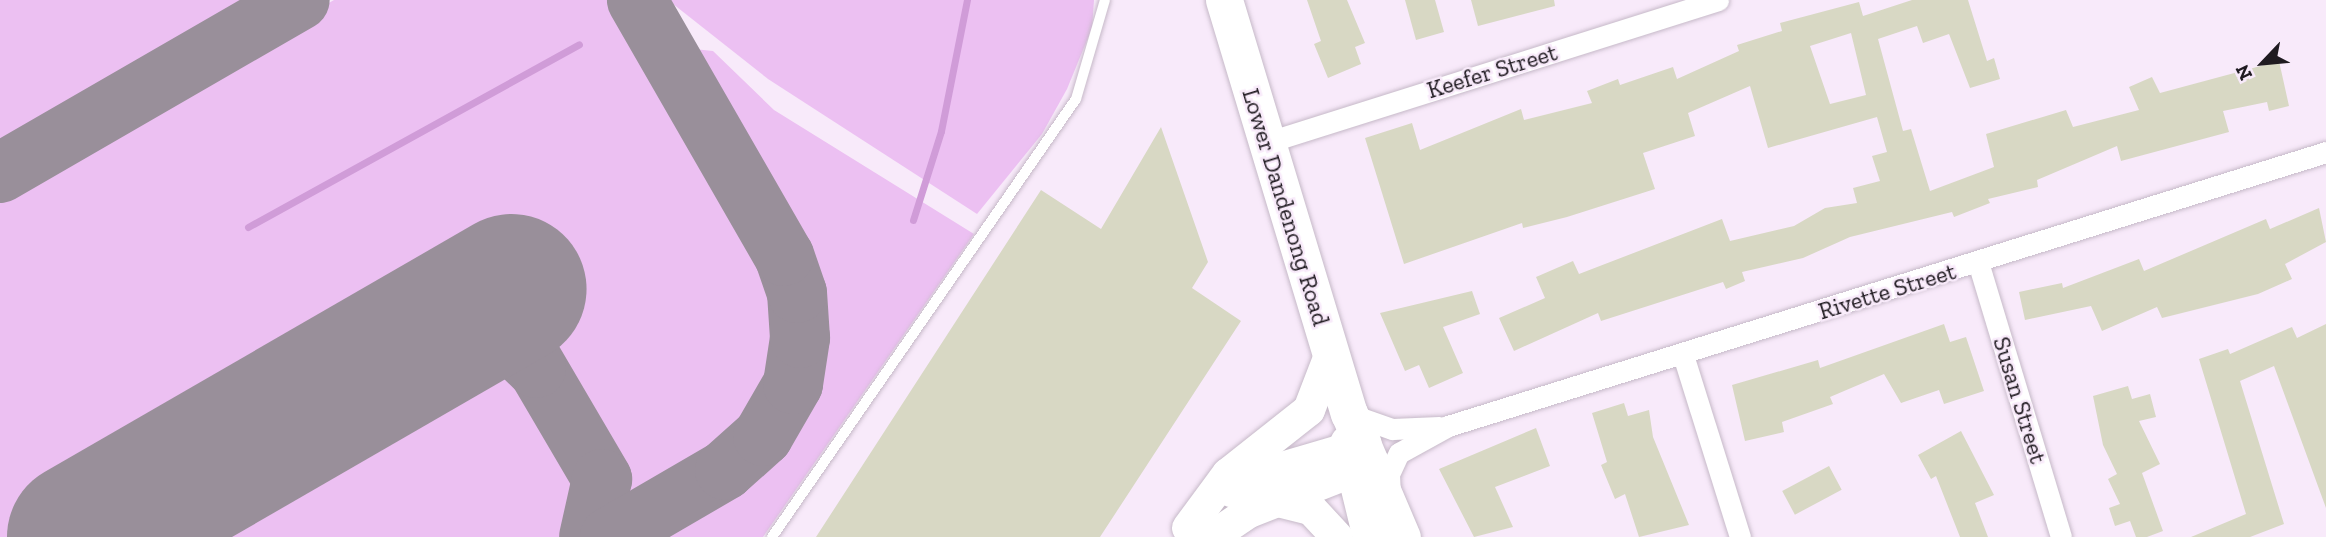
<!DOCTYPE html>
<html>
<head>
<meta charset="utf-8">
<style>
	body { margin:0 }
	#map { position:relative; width:2326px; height:537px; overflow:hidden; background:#f8eafa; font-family:"Zilla Slab",serif }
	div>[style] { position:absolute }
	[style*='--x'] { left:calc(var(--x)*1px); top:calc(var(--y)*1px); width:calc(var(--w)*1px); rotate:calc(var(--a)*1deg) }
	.green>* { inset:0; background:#ecc0f2 }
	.stream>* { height:7px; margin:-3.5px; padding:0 3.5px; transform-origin:3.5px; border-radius:3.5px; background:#d09cd8 }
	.taxiway>* { height:60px; margin:-30px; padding:0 30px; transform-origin:30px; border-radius:30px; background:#998f9a }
	.runway>* { height:150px; margin:-75px; padding:0 75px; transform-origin:75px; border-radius:75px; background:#998f9a }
	.building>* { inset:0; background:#d8d8c4; transform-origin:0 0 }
	.roads { filter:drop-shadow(0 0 2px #c6b9c8) drop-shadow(0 0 2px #c6b9c8) }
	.service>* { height:10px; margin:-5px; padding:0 5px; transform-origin:5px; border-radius:5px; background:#fff }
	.minor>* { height:21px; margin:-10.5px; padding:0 10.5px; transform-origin:10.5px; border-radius:10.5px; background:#fff }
	.secondary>* { height:32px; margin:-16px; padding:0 16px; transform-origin:16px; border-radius:16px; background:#fff }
	.trunk>* { height:37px; margin:-18.5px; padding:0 18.5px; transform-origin:18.5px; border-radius:18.5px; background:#fff }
	span { translate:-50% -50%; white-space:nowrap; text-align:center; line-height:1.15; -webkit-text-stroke:5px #f8eafa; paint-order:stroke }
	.street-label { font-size:24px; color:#1f1a20 }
	.north { position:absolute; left:2228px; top:28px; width:70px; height:70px; -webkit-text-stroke:5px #f8eafa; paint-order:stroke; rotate:244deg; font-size:19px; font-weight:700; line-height:28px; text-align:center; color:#1f1a20 }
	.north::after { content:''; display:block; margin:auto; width:24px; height:32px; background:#1f1a20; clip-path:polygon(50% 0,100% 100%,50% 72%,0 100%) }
</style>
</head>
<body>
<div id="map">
	<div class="green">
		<i style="clip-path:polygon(0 0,264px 0,0 152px)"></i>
		<i style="clip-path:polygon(334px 0,616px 0,772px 278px,778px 356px,756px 411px,703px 463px,636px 501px,498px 262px,19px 537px,0 537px,0 192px)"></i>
		<i style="clip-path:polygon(668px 0,1094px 0,1092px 28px,1067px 89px,1042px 134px,977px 214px,768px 79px)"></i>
		<i style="clip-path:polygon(694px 49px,713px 51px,774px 110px,974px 234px,763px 537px,645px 537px,764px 460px,802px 406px,817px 359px,818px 310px,806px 262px)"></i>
		<i style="clip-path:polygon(461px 366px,504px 371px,547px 413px,574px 460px,579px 482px,564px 537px,145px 537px,426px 376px)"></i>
	</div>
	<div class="stream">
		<i style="--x:913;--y:220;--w:93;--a:-72.5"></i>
		<i style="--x:941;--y:131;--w:134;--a:-78.8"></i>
		<i style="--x:248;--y:227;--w:378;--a:-28.9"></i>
	</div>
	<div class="taxiway">
		<i style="--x:0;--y:173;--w:346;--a:-30"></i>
		<i style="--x:496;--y:298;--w:210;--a:59.6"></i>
		<i style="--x:602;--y:479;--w:59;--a:102.6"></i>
		<i style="--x:335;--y:391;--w:109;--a:-28.4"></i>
		<i style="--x:431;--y:339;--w:31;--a:-15"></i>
		<i style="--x:461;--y:331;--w:48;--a:12"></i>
		<i style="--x:508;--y:341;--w:39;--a:44"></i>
		<i style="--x:610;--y:537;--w:133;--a:-30.2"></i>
		<i style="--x:725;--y:470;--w:51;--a:-41.8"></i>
		<i style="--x:763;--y:436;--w:60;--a:-60"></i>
		<i style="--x:793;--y:384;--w:47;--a:-81.3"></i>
		<i style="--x:800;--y:338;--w:45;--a:-93.8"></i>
		<i style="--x:797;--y:293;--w:39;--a:-109"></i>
		<i style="--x:784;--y:256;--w:295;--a:-119.9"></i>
	</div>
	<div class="runway">
		<i style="--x:82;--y:537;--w:496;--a:-30"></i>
	</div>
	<div class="building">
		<i style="clip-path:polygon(1307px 0,1347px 0,1365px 43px,1355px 47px,1361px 64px,1328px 78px,1314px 44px,1321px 41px)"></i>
		<i style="clip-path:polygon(1405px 0,1435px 0,1444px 32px,1416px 40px)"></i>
		<i style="clip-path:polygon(1471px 0,1554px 0,1555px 6px,1478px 26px)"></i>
		<i style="clip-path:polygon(evenodd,1912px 0,1968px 0,1987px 61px,1994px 58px,2000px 79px,1970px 88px,1949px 34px,1923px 43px,1917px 26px,1878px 39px,1903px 131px,1911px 129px,1930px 191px,1994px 167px,1986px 134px,2066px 110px,2073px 127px,2139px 110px,2129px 87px,2152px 77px,2160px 93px,2279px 61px,2289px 106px,2269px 111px,2267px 102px,2223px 111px,2229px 132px,2121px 161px,2117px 146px,2037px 180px,2038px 187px,1988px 199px,1990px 203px,1954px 217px,1952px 212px,1850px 237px,1803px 258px,1742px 272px,1745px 281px,1726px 289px,1723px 282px,1601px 321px,1598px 313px,1514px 351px,1499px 318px,1545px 298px,1536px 277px,1573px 261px,1579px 274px,1722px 219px,1730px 241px,1794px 226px,1825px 208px,1857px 203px,1853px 188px,1880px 181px,1872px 156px,1887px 152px,1877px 117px,1768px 148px,1750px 86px,1688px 113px,1695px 136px,1643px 153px,1655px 189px,1567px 217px,1523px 228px,1522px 223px,1404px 264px,1365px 138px,1412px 123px,1420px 150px,1521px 109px,1524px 120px,1592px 103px,1587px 91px,1618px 79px,1620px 85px,1673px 67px,1677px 79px,1739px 51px,1737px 45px,1782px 31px,1780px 23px,1859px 2px,1863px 16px,1912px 0,1851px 33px,1866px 95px,1830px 104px,1810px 46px,1851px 33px)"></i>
		<i style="clip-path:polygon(1161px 127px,1208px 262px,1192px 288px,1241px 321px,1100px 537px,816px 537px,1041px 190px,1101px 229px)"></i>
		<i style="clip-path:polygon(2319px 208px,2326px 242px,2285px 264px,2292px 279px,2258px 294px,2162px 318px,2157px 307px,2102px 331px,2091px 306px,2025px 320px,2019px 292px,2062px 283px,2063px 288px,2139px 259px,2144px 271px,2266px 219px,2270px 229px)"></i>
		<i style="clip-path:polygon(1472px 291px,1480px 314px,1443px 327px,1463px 373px,1429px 388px,1419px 365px,1405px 371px,1380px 313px)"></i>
		<i style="clip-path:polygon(1944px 324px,1950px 342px,1966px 337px,1984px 391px,1944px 404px,1939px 390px,1901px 403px,1884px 374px,1830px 397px,1833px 404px,1782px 422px,1784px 432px,1745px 441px,1732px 385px,1818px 360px,1820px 368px)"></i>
		<i style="clip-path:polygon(2326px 324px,2326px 508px,2274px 366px,2240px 381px,2284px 524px,2250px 537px,2191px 537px,2246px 514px,2199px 359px,2228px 349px,2230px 354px,2292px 327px,2297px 338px)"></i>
		<i style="clip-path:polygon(2128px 386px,2132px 399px,2150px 394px,2156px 417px,2139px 421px,2160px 464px,2142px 473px,2163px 531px,2147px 537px,2136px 537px,2130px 521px,2115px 526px,2109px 508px,2120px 504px,2108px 479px,2117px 474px,2103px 445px,2093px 396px)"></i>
		<i style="clip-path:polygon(1624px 403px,1628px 416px,1649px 410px,1653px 437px,1689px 525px,1639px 537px,1625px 494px,1615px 499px,1601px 465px,1607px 462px,1592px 413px)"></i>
		<i style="clip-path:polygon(1536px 428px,1550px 466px,1495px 487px,1513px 527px,1474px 537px,1439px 469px)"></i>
		<i style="clip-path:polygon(1961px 431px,1994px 495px,1975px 503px,1988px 537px,1960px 537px,1936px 476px,1931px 479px,1918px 455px)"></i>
		<i style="left:1829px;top:466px;width:27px;height:53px;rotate:62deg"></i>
	</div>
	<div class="roads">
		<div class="service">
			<i style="--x:772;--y:537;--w:533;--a:-55.24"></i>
			<i style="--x:1076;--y:99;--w:103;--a:-73.7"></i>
		</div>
		<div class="minor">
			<i style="--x:1265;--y:143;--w:475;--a:-17.5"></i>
			<i style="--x:1978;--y:262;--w:287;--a:73.2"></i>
			<i style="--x:1683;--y:355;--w:191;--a:72.6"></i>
			<i style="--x:1349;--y:414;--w:46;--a:19.2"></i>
			<i style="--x:1392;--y:429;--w:47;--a:-2.4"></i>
			<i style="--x:1390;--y:494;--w:20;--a:-93"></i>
			<i style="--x:1389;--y:474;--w:23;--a:-65"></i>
			<i style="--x:1399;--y:453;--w:56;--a:-28.9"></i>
			<i style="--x:1448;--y:426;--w:920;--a:-17.33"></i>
		</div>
		<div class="secondary">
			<i style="--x:1231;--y:491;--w:34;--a:-30"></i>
			<i style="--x:1261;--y:474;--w:109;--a:-16.4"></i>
			<i style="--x:1278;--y:501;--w:34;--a:14"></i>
			<i style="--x:1311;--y:509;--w:38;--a:47"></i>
			<i style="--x:1188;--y:528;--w:67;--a:-53.5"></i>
			<i style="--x:1228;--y:474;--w:103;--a:-38.3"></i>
			<i style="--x:1309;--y:410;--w:61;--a:-68.9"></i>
			<i style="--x:1212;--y:537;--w:45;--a:-34"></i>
			<i style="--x:1249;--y:512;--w:134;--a:-21.4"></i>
		</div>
		<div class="trunk">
			<i style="--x:1224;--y:0;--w:432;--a:73.2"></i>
			<i style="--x:1349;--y:413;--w:135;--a:66.9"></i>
			<i style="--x:1348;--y:443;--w:97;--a:76.3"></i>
		</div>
	</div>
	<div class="street-label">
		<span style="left:1492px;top:71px;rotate:-17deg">Keefer Street</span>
		<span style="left:1286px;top:207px;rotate:73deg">Lower Dandenong Road</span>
		<span style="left:1887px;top:291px;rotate:-17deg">Rivette Street</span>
		<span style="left:2020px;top:400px;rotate:73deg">Susan Street</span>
	</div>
	<div class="north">N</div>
</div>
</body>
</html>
